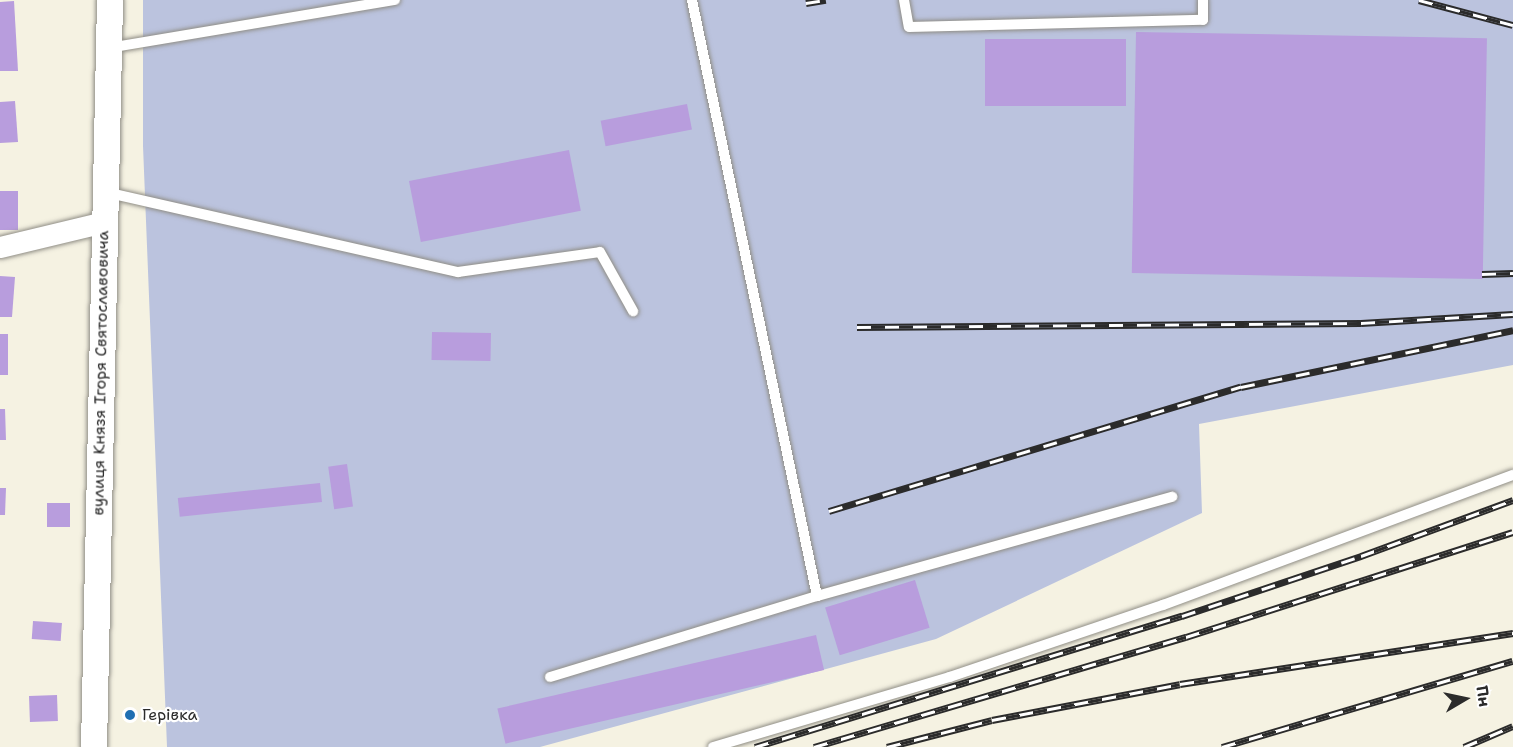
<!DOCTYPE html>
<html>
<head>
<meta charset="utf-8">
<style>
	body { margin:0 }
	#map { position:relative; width:1513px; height:747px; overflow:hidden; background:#f5f2e2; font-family:"Shantell Sans",sans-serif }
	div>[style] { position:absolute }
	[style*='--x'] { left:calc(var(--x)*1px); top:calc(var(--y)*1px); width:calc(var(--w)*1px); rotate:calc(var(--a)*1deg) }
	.industrial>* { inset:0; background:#bbc3de }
	.building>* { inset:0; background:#b89ddd; transform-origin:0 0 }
	.roads { filter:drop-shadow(0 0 2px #908e86) drop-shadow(0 0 2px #908e86) }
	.service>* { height:10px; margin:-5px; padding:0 5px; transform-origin:5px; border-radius:5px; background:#fff }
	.minor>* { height:21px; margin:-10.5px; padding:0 10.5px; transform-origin:10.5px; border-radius:10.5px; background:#fff }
	.tertiary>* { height:26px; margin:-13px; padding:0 13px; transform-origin:13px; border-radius:13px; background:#fff }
	.rail>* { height:7px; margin-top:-3.5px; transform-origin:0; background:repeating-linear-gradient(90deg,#fff 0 14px,#2b2b2b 0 28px); box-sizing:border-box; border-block:2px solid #2b2b2b }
	.dots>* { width:16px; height:16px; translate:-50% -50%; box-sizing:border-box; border:3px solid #fff; border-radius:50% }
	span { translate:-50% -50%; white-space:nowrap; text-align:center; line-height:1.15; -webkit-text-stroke:4.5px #fff; paint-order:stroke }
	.street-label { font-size:16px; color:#2b2b2b }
	.poi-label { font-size:16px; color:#2b2b2b }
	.left { translate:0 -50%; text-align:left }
	.north { position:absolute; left:1435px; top:669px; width:60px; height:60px; -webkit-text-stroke:4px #fff; paint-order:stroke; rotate:81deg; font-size:16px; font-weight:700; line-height:24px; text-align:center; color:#2b2b2b }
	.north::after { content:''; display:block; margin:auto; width:21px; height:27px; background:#2b2b2b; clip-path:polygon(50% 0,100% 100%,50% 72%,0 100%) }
</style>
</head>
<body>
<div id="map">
	<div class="industrial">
		<i style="clip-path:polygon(143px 0,1513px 0,1513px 365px,1199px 424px,1202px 513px,936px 639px,540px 747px,167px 747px,143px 146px)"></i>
	</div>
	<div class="building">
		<i style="clip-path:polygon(14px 1px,18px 71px,0 71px,0 2px)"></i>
		<i style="left:1136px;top:32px;width:351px;height:241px;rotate:1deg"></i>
		<i style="left:985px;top:39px;width:141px;height:67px"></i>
		<i style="clip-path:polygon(15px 101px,18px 142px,0 143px,0 102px)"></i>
		<i style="left:687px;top:104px;width:26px;height:88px;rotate:79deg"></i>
		<i style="left:569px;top:150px;width:62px;height:163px;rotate:79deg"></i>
		<i style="left:0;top:191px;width:18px;height:39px"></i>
		<i style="clip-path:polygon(0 276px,15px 277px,12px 317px,0 317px)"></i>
		<i style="left:432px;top:332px;width:59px;height:28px;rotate:1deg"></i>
		<i style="left:0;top:334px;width:8px;height:41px"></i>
		<i style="clip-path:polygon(0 409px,5px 409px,6px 440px,0 440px)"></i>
		<i style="left:347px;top:464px;width:43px;height:19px;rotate:82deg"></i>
		<i style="left:320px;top:483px;width:19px;height:143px;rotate:84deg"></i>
		<i style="clip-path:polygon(0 488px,6px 488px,5px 515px,0 515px)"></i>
		<i style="left:47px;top:503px;width:23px;height:24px"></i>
		<i style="left:915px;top:580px;width:50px;height:94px;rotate:73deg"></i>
		<i style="left:33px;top:621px;width:29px;height:18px;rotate:4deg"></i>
		<i style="left:816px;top:635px;width:36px;height:327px;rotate:77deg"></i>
		<i style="left:57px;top:695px;width:26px;height:28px;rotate:88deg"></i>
	</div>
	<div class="roads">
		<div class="service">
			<i style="--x:904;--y:0;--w:27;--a:80"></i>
			<i style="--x:909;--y:27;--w:294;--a:-1.4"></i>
			<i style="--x:1203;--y:20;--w:20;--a:-90"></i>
			<i style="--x:108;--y:48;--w:291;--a:-9.5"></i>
			<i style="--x:105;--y:192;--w:362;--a:12.8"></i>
			<i style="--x:458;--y:272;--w:143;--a:-8"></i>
			<i style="--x:600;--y:252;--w:68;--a:60.8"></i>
			<i style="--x:817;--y:596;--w:369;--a:-15.6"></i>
			<i style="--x:550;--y:677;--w:279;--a:-16.9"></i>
			<i style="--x:817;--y:596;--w:609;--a:-101.85"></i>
			<i style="--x:713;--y:747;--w:247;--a:-16.5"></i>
			<i style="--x:950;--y:677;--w:225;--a:-18.7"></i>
			<i style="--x:1163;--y:605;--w:373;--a:-20.4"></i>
		</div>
		<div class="minor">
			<i style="--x:0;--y:247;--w:107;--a:-13.5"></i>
		</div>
		<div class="tertiary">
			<i style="--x:94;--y:747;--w:747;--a:-88.77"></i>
		</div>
	</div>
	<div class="rail">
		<i style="--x:1419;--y:0;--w:97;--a:14.9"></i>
		<i style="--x:806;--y:3;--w:20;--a:-9"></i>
		<i style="--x:1482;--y:274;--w:31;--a:-2"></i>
		<i style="--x:857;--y:327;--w:504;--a:-0.45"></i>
		<i style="--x:1361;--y:323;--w:152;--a:-3.4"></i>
		<i style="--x:829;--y:511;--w:430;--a:-16.8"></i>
		<i style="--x:1241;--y:387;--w:278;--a:-11.8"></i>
		<i style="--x:755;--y:747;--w:447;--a:-17.1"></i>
		<i style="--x:1182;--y:616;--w:189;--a:-18.5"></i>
		<i style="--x:1361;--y:556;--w:162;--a:-20.2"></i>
		<i style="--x:814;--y:747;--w:388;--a:-16.5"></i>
		<i style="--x:1186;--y:637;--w:343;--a:-17.8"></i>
		<i style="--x:887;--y:747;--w:108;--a:-14.4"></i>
		<i style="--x:992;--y:720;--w:191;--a:-10.8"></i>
		<i style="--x:1180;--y:684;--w:337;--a:-8.7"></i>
		<i style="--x:1222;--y:747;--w:303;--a:-16.5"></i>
		<i style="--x:1464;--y:747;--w:53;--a:-23.2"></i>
	</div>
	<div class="dots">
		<i style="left:130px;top:715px;background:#1f6fb2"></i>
	</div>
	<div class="street-label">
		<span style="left:101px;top:373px;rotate:-89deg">вулиця Князя Ігоря Святославовича</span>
	</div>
	<div class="poi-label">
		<span class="left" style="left:142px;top:715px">Герівка</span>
	</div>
	<div class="north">Пн</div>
</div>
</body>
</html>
